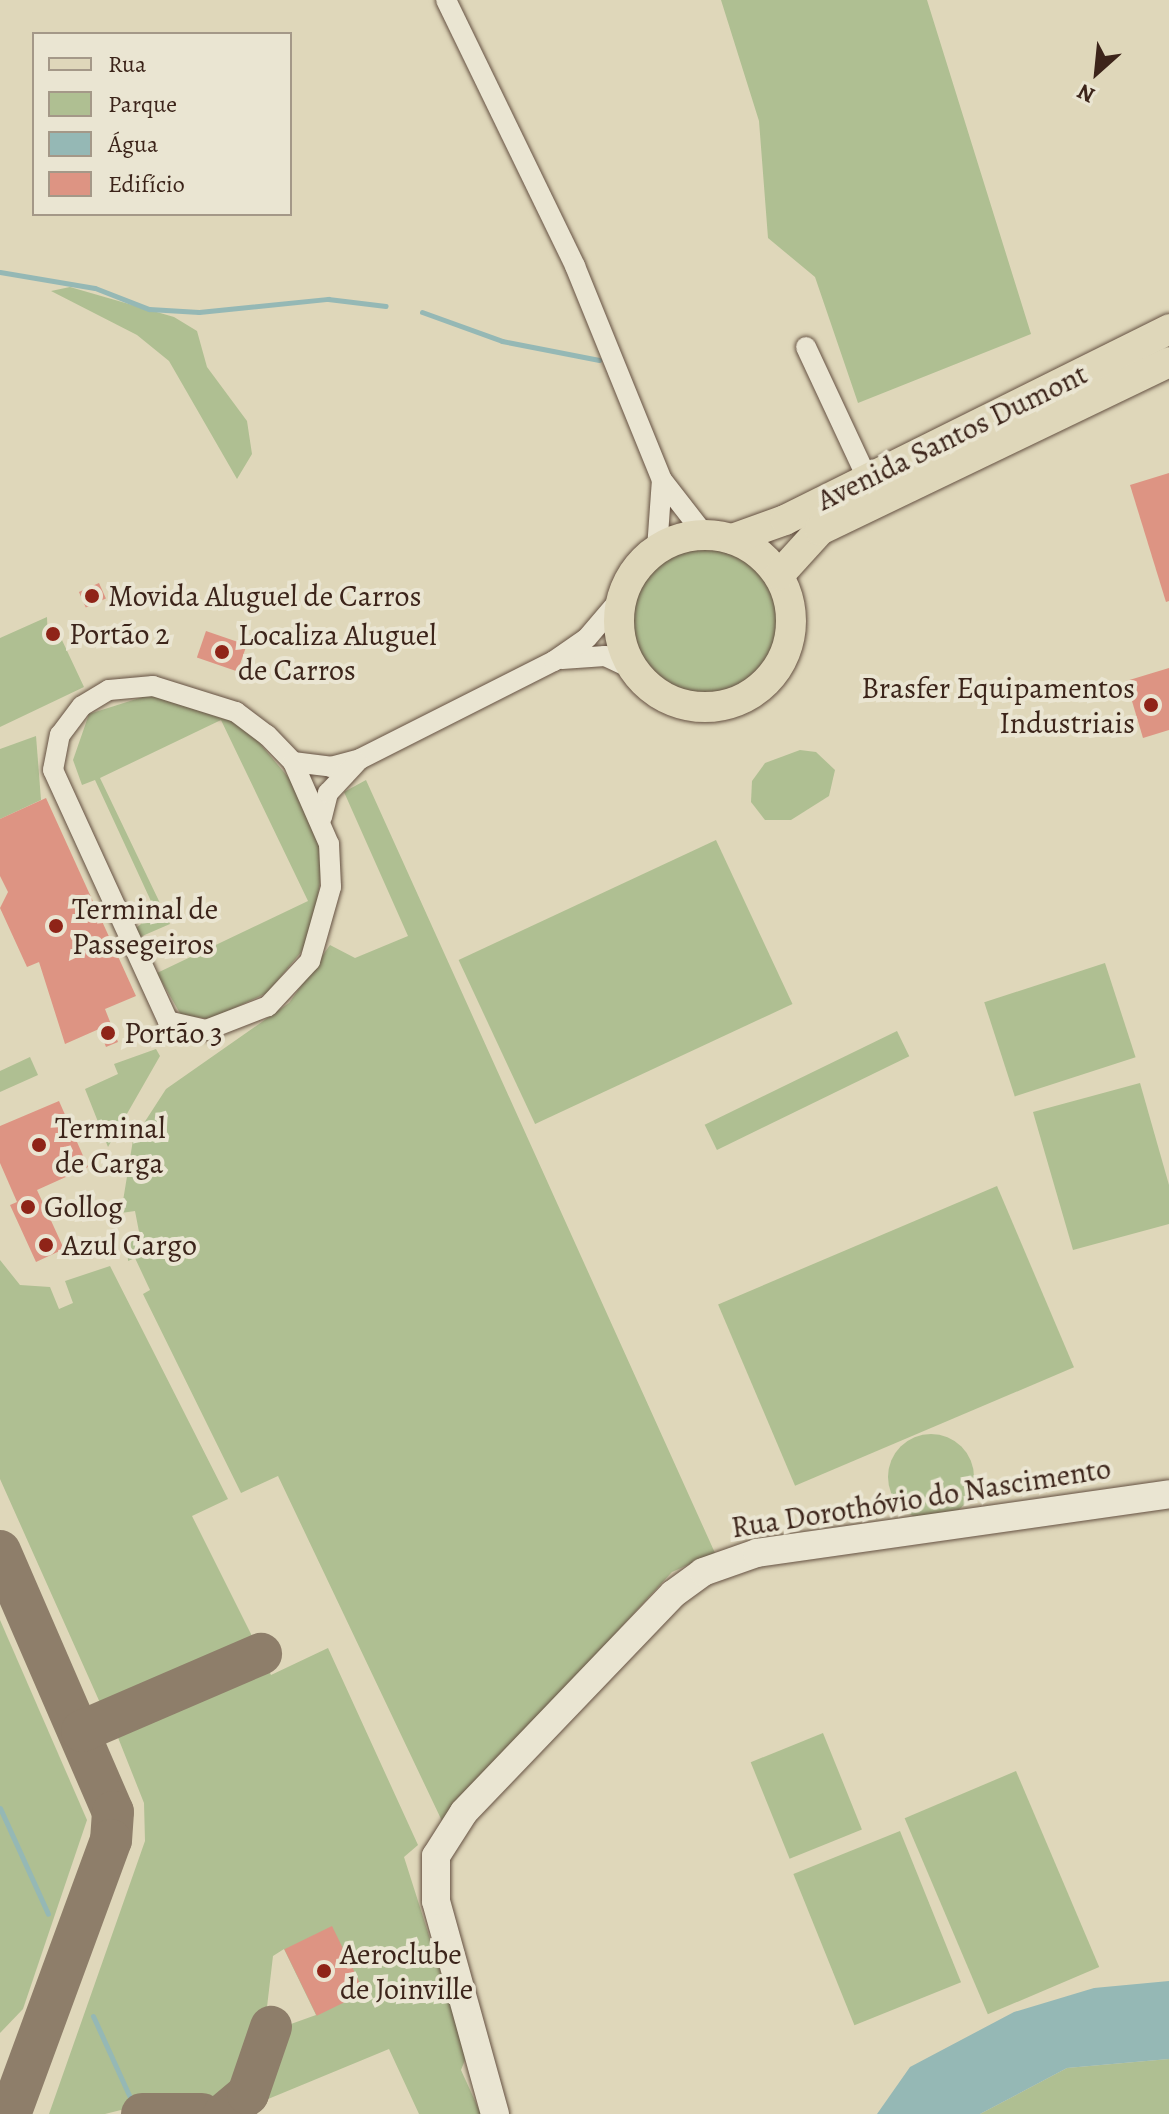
<!DOCTYPE html>
<html>
<head>
<meta charset="utf-8">
<style>
	body { margin:0 }
	#map { position:relative; width:1169px; height:2114px; overflow:hidden; background:#dfd7ba; font-family:Alegreya,serif }
	div>[style] { position:absolute }
	[style*='--x'] { left:calc(var(--x)*1px); top:calc(var(--y)*1px); width:calc(var(--w)*1px); rotate:calc(var(--a)*1deg) }
	.green>* { inset:0; background:#afbf92; transform-origin:0 0 }
	.round { border-radius:50% }
	.water>* { inset:0; background:#95b8b5 }
	.stream>* { height:5px; margin:-2.5px; padding:0 2.5px; transform-origin:2.5px; border-radius:2.5px; background:#95b8b5 }
	.taxiway>* { height:42px; margin:-21px; padding:0 21px; transform-origin:21px; border-radius:21px; background:#8e7e6a }
	.building>* { inset:0; background:#dd9483; transform-origin:0 0 }
	.roads { filter:drop-shadow(0 0 2px #655142) drop-shadow(0 0 2px #655142) }
	.street>* { height:20px; margin:-10px; padding:0 10px; transform-origin:10px; border-radius:10px; background:#eae5d2 }
	.secondary>* { height:28px; margin:-14px; padding:0 14px; transform-origin:14px; border-radius:14px; background:#eae5d2 }
	.primary>* { height:30px; margin:-15px; padding:0 15px; transform-origin:15px; border-radius:15px; background:#dfd7ba }
	.primary>.ring { margin:-15px; padding:0; box-sizing:content-box; background:none; border:30px solid #dfd7ba; border-radius:50% }
	.dots>* { width:22px; height:22px; translate:-50% -50%; box-sizing:border-box; border:4px solid #eae5d2; border-radius:50% }
	span { translate:-50% -50%; white-space:nowrap; text-align:center; line-height:1.15; -webkit-text-stroke:8px #eae5d2; paint-order:stroke }
	.street-label { font-size:30px; color:#3c241a }
	.poi-label { font-size:30px; color:#3c241a }
	.left { translate:0 -50%; text-align:left }
	.right { translate:-100% -50%; text-align:right }
	.legend { position:absolute; left:32px; top:32px; width:260px; height:184px; box-sizing:border-box; background:#eae5d2; border:2px solid #a49888; margin:0; padding:10px 14px; list-style:none; font-size:24px; color:#3c241a }
	.legend li { display:flex; align-items:center; gap:16px; height:40px }
	.legend b { width:40px; border:2px solid #a49888 }
	.north { position:absolute; left:1057px; top:32px; width:80px; height:80px; -webkit-text-stroke:6px #eae5d2; paint-order:stroke; rotate:207deg; font-size:22px; font-weight:700; line-height:32px; text-align:center; color:#3c241a }
	.north::after { content:''; display:block; margin:auto; width:28px; height:36px; background:#3c241a; clip-path:polygon(50% 0,100% 100%,50% 72%,0 100%) }
</style>
</head>
<body>
<div id="map">
	<div class="green">
		<i style="clip-path:polygon(721px 0,927px 0,1031px 334px,858px 403px,815px 277px,768px 238px,759px 121px)"></i>
		<i style="clip-path:polygon(70px 287px,174px 317px,197px 331px,207px 367px,247px 421px,252px 454px,237px 479px,169px 361px,137px 335px,51px 291px)"></i>
		<i class="round" style="left:631px;top:547px;width:148px;height:148px"></i>
		<i style="clip-path:polygon(47px 617px,48px 643px,61px 638px,84px 687px,0 727px,0 638px)"></i>
		<i style="clip-path:polygon(149px 695px,234px 722px,251px 733px,299px 790px,324px 856px,312px 934px,302px 951px,267px 993px,210px 1019px,181px 1015px,157px 973px,308px 901px,221px 720px,100px 778px,170px 924px,140px 937px,136px 928px,156px 912px,95px 780px,82px 785px,73px 760px,89px 714px)"></i>
		<i style="clip-path:polygon(36px 736px,41px 800px,0 819px,0 749px)"></i>
		<i style="clip-path:polygon(800px 750px,816px 752px,835px 770px,829px 796px,791px 820px,765px 820px,751px 802px,752px 781px,765px 763px)"></i>
		<i style="clip-path:polygon(366px 780px,715px 1553px,672px 1572px,442px 1821px,278px 1476px,241px 1493px,143px 1294px,150px 1290px,135px 1258px,128px 1261px,127px 1239px,140px 1237px,135px 1211px,121px 1213px,133px 1140px,166px 1089px,289px 1003px,330px 945px,355px 958px,408px 936px,344px 792px)"></i>
		<i style="left:716px;top:840px;width:181px;height:284px;rotate:65deg"></i>
		<i style="left:1105px;top:963px;width:99px;height:127px;rotate:72deg"></i>
		<i style="left:897px;top:1031px;width:28px;height:214px;rotate:64deg"></i>
		<i style="clip-path:polygon(156px 1049px,160px 1056px,108px 1147px,85px 1089px,118px 1074px,114px 1064px)"></i>
		<i style="clip-path:polygon(30px 1057px,38px 1075px,0 1092px,0 1071px)"></i>
		<i style="clip-path:polygon(1140px 1083px,1169px 1185px,1169px 1224px,1073px 1250px,1033px 1112px)"></i>
		<i style="left:997px;top:1186px;width:197px;height:303px;rotate:67deg"></i>
		<i style="clip-path:polygon(0 1260px,20px 1285px,50px 1287px,59px 1309px,73px 1303px,65px 1281px,110px 1266px,228px 1499px,192px 1516px,257px 1646px,111px 1708px,101px 1705px,0 1479px)"></i>
		<i class="round" style="left:888px;top:1434px;width:86px;height:86px"></i>
		<i style="clip-path:polygon(0 1620px,87px 1820px,23px 2009px,0 2033px)"></i>
		<i style="clip-path:polygon(328px 1648px,418px 1845px,404px 1857px,467px 2055px,461px 2070px,481px 2114px,419px 2114px,389px 2049px,256px 2104px,277px 2029px,316px 2015px,284px 1949px,273px 1956px,265px 2024px,235px 2097px,220px 2105px,173px 2097px,105px 2114px,49px 2114px,145px 1841px,144px 1803px,115px 1730px,265px 1662px,271px 1675px)"></i>
		<i style="left:823px;top:1733px;width:104px;height:78px;rotate:68deg"></i>
		<i style="left:1016px;top:1771px;width:213px;height:121px;rotate:67deg"></i>
		<i style="left:900px;top:1831px;width:163px;height:115px;rotate:68deg"></i>
		<i style="clip-path:polygon(1169px 2059px,1169px 2114px,980px 2114px,1067px 2068px)"></i>
	</div>
	<div class="water">
		<i style="clip-path:polygon(1169px 1981px,1169px 2059px,1067px 2068px,980px 2114px,877px 2114px,910px 2067px,1014px 2012px,1094px 1988px)"></i>
	</div>
	<div class="stream">
		<i style="--x:0;--y:272;--w:96;--a:9.6"></i>
		<i style="--x:95;--y:288;--w:58;--a:21.3"></i>
		<i style="--x:149;--y:309;--w:50;--a:3.4"></i>
		<i style="--x:199;--y:312;--w:130;--a:-5.8"></i>
		<i style="--x:328;--y:299;--w:58;--a:6.9"></i>
		<i style="--x:422;--y:312;--w:85;--a:19.9"></i>
		<i style="--x:502;--y:341;--w:99;--a:11.1"></i>
		<i style="--x:0;--y:1808;--w:116;--a:65.6"></i>
		<i style="--x:93;--y:2016;--w:87;--a:65.5"></i>
	</div>
	<div class="taxiway">
		<i style="--x:0;--y:1551;--w:284;--a:66.6"></i>
		<i style="--x:113;--y:1812;--w:28;--a:94"></i>
		<i style="--x:111;--y:1840;--w:292;--a:110.2"></i>
		<i style="--x:82;--y:1731;--w:195;--a:-23.3"></i>
		<i style="--x:142;--y:2114;--w:60;--a:0"></i>
		<i style="--x:224;--y:2114;--w:31;--a:-40"></i>
		<i style="--x:248;--y:2094;--w:71;--a:-71.1"></i>
	</div>
	<div class="building">
		<i style="clip-path:polygon(1169px 473px,1169px 601px,1166px 602px,1130px 485px)"></i>
		<i style="left:99px;top:583px;width:17px;height:22px;rotate:66deg"></i>
		<i style="left:206px;top:631px;width:43px;height:28px;rotate:19deg"></i>
		<i style="clip-path:polygon(1169px 668px,1169px 730px,1143px 738px,1126px 681px)"></i>
		<i style="clip-path:polygon(46px 798px,136px 996px,105px 1009px,118px 1042px,106px 1047px,99px 1029px,65px 1044px,39px 962px,27px 967px,0 908px,8px 892px,0 876px,0 819px)"></i>
		<i style="clip-path:polygon(59px 1101px,88px 1167px,37px 1190px,64px 1249px,36px 1262px,10px 1205px,17px 1202px,0 1163px,0 1126px)"></i>
		<i style="left:332px;top:1926px;width:74px;height:53px;rotate:64deg"></i>
	</div>
	<div class="roads">
		<div class="street">
			<i style="--x:446;--y:0;--w:296;--a:64.1"></i>
			<i style="--x:575;--y:266;--w:231;--a:67.9"></i>
			<i style="--x:662;--y:480;--w:68;--a:52.1"></i>
			<i style="--x:806;--y:347;--w:147;--a:65"></i>
			<i style="--x:657;--y:549;--w:69;--a:-85.9"></i>
			<i style="--x:562;--y:659;--w:43;--a:-4"></i>
			<i style="--x:605;--y:656;--w:31;--a:25"></i>
			<i style="--x:153;--y:686;--w:87;--a:17.4"></i>
			<i style="--x:236;--y:712;--w:39;--a:37"></i>
			<i style="--x:267;--y:735;--w:37;--a:46"></i>
			<i style="--x:293;--y:762;--w:90;--a:66.3"></i>
			<i style="--x:329;--y:844;--w:43;--a:87.3"></i>
			<i style="--x:331;--y:887;--w:77;--a:105.8"></i>
			<i style="--x:310;--y:961;--w:62;--a:133"></i>
			<i style="--x:268;--y:1006;--w:66;--a:158.8"></i>
			<i style="--x:206;--y:1030;--w:39;--a:-167"></i>
			<i style="--x:168;--y:1021;--w:276;--a:-114.6"></i>
			<i style="--x:53;--y:770;--w:36;--a:-79"></i>
			<i style="--x:60;--y:735;--w:36;--a:-53"></i>
			<i style="--x:82;--y:706;--w:31;--a:-31"></i>
			<i style="--x:109;--y:690;--w:44;--a:-5.2"></i>
			<i style="--x:293;--y:762;--w:38;--a:7"></i>
			<i style="--x:331;--y:767;--w:30;--a:-15"></i>
			<i style="--x:360;--y:759;--w:217;--a:-26.8"></i>
			<i style="--x:554;--y:661;--w:40;--a:-34.9"></i>
			<i style="--x:587;--y:638;--w:52;--a:-49.6"></i>
			<i style="--x:322;--y:817;--w:25;--a:-76"></i>
			<i style="--x:328;--y:793;--w:42;--a:-46.9"></i>
		</div>
		<div class="secondary">
			<i style="--x:495;--y:2114;--w:221;--a:-105.5"></i>
			<i style="--x:436;--y:1901;--w:45;--a:-90"></i>
			<i style="--x:436;--y:1856;--w:52;--a:-57.5"></i>
			<i style="--x:464;--y:1812;--w:302;--a:-46.2"></i>
			<i style="--x:673;--y:1594;--w:37;--a:-36"></i>
			<i style="--x:703;--y:1572;--w:57;--a:-19.4"></i>
			<i style="--x:757;--y:1553;--w:416;--a:-8.1"></i>
		</div>
		<div class="primary">
			<i class="ring" style="left:619px;top:535px;width:142px;height:142px"></i>
			<i style="--x:732;--y:539;--w:56;--a:-19.7"></i>
			<i style="--x:785;--y:520;--w:429;--a:-26.4"></i>
			<i style="--x:779;--y:575;--w:61;--a:-47.7"></i>
			<i style="--x:820;--y:530;--w:387;--a:-25.7"></i>
		</div>
	</div>
	<div class="dots">
		<i style="left:92px;top:596px;background:#8f2418"></i>
		<i style="left:53px;top:634px;background:#8f2418"></i>
		<i style="left:222px;top:652px;background:#8f2418"></i>
		<i style="left:1151px;top:705px;background:#8f2418"></i>
		<i style="left:56px;top:926px;background:#8f2418"></i>
		<i style="left:108px;top:1033px;background:#8f2418"></i>
		<i style="left:39px;top:1145px;background:#8f2418"></i>
		<i style="left:28px;top:1207px;background:#8f2418"></i>
		<i style="left:46px;top:1245px;background:#8f2418"></i>
		<i style="left:324px;top:1971px;background:#8f2418"></i>
	</div>
	<div class="street-label">
		<span style="left:952px;top:437px;rotate:-26deg">Avenida Santos Dumont</span>
		<span style="left:921px;top:1498px;rotate:-9deg">Rua Dorothóvio do Nascimento</span>
	</div>
	<div class="poi-label">
		<span class="left" style="left:108px;top:596px">Movida Aluguel de Carros</span>
		<span class="left" style="left:69px;top:634px">Portão 2</span>
		<span class="left" style="left:238px;top:652px">Localiza Aluguel<br>de Carros</span>
		<span class="right" style="left:1135px;top:705px">Brasfer Equipamentos<br>Industriais</span>
		<span class="left" style="left:72px;top:926px">Terminal de<br>Passegeiros</span>
		<span class="left" style="left:124px;top:1033px">Portão 3</span>
		<span class="left" style="left:55px;top:1145px">Terminal<br>de Carga</span>
		<span class="left" style="left:44px;top:1207px">Gollog</span>
		<span class="left" style="left:62px;top:1245px">Azul Cargo</span>
		<span class="left" style="left:340px;top:1971px">Aeroclube<br>de Joinville</span>
	</div>
	<ul class="legend">
	<li><b style="height:10px;background:#dfd7ba"></b>Rua</li>
	<li><b style="height:22px;background:#afbf92"></b>Parque</li>
	<li><b style="height:22px;background:#95b8b5"></b>Água</li>
	<li><b style="height:22px;background:#dd9483"></b>Edifício</li>
	</ul>
	<div class="north">N</div>
</div>
</body>
</html>
